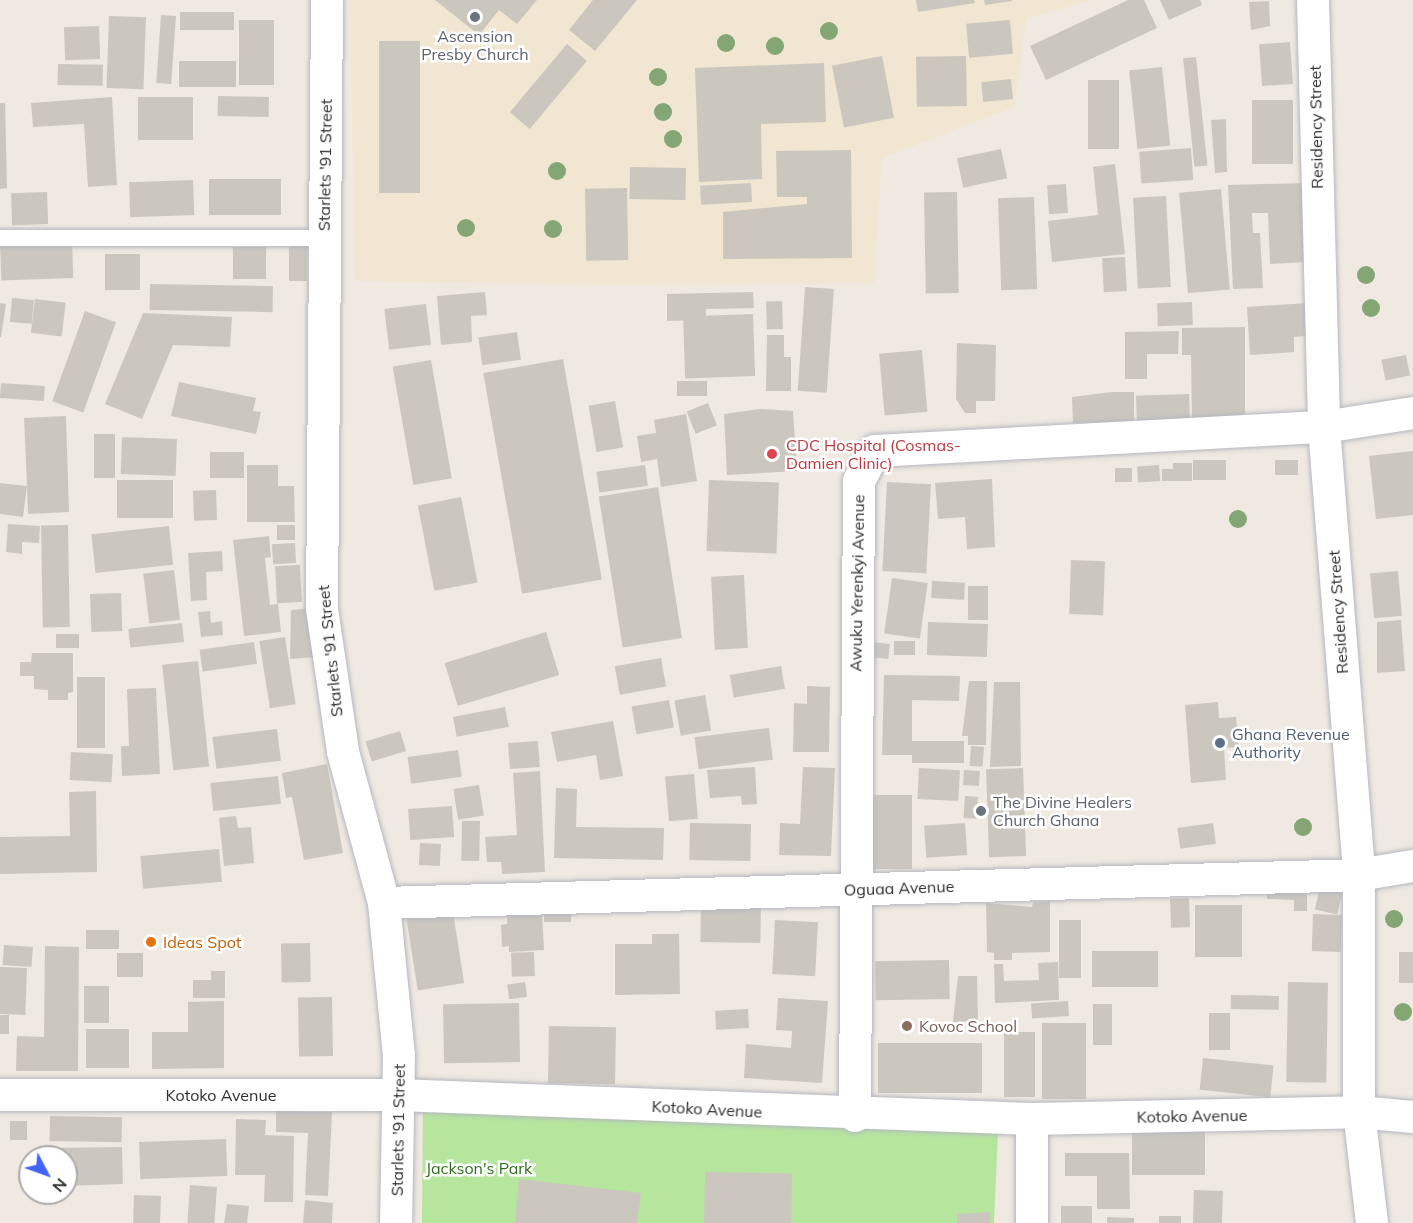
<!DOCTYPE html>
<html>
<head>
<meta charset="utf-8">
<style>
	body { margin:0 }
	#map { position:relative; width:1413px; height:1223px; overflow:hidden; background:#efe9e1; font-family:Mulish,sans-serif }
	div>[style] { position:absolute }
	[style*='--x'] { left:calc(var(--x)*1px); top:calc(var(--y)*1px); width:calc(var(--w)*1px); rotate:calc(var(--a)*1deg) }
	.education>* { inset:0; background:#f0e6d1 }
	.green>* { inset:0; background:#b6e59e }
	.building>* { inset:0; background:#cbc7bf; transform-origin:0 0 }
	.roads { filter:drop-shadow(0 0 2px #b4b7c1) drop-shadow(0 0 2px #b4b7c1) }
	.service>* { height:16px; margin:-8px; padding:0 8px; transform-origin:8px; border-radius:8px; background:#fff }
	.minor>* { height:32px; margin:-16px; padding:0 16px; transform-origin:16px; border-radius:16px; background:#fff }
	.trees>* { width:18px; height:18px; margin:-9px; border-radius:50%; background:#84a574 }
	.dots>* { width:16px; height:16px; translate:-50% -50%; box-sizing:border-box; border:3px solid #fff; border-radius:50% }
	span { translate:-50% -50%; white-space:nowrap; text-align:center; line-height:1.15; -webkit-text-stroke:5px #fff; paint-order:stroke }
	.worship-label { font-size:16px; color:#5b616d }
	.left { translate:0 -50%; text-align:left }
	.street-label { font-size:16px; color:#2e2e2e }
	.health-label { font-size:16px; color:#be3a42 }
	.service-label { font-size:16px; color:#4e5e75 }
	.food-label { font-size:16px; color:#c56008 }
	.education-label { font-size:16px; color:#785e54 }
	.park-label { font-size:16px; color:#2c6e1b }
	.north { position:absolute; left:18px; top:1145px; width:60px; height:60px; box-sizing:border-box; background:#fff; border:2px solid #ababab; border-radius:50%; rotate:131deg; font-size:16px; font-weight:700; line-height:24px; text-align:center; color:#2e2e2e }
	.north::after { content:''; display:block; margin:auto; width:21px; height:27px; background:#4264fb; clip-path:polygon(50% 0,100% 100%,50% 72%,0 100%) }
</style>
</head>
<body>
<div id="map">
	<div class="education">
		<i style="clip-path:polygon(350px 0,1093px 0,1027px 18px,1014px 107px,882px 158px,874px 283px,615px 285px,355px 281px)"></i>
	</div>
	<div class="green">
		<i style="clip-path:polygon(423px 1110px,998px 1131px,994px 1223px,422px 1223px)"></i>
	</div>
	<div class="building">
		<i style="clip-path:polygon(435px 0,537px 0,517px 24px,499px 10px,479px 35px)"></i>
		<i style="clip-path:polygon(593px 0,637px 0,595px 51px,569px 30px)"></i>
		<i style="clip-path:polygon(916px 0,974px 0,975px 3px,918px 12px)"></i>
		<i style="clip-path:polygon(984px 0,1012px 0,1012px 1px,985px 5px)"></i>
		<i style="clip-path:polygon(1128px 0,1144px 0,1157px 28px,1046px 80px,1030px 46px)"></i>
		<i style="clip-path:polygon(1160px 0,1200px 0,1202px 5px,1169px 20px)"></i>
		<i style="clip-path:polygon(1269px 1px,1270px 26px,1251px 30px,1249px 2px)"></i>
		<i style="left:234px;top:12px;width:18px;height:54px;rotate:90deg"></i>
		<i style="left:161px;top:15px;width:15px;height:68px;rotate:4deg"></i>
		<i style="left:109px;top:16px;width:37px;height:72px;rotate:2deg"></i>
		<i style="left:239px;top:20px;width:35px;height:65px"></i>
		<i style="left:1010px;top:20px;width:34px;height:44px;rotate:85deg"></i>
		<i style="left:99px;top:26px;width:33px;height:35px;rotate:88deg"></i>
		<i style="left:379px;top:41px;width:41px;height:152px"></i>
		<i style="left:1290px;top:42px;width:42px;height:31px;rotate:86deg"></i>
		<i style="left:567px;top:44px;width:26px;height:89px;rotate:40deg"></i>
		<i style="left:882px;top:56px;width:63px;height:51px;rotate:79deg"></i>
		<i style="left:966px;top:56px;width:50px;height:50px;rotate:89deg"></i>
		<i style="left:1196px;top:57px;width:109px;height:13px;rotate:84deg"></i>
		<i style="left:179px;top:61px;width:57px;height:26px"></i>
		<i style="clip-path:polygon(824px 63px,826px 122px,761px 124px,762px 179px,699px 182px,695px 68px)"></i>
		<i style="left:58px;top:64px;width:45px;height:21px;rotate:1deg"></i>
		<i style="left:1162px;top:67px;width:79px;height:33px;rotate:84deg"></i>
		<i style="left:1011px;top:79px;width:20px;height:30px;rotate:84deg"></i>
		<i style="left:1119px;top:80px;width:69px;height:31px;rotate:90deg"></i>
		<i style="left:218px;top:96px;width:51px;height:20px;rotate:1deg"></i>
		<i style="clip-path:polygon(112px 97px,117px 185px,88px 187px,84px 124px,33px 127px,31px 103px)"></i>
		<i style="left:138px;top:97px;width:55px;height:43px"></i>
		<i style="left:1293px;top:100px;width:64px;height:41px;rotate:90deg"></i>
		<i style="clip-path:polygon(0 103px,5px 103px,7px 188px,0 189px)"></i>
		<i style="clip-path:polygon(1226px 119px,1227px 172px,1215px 173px,1211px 120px)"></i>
		<i style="left:1191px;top:148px;width:32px;height:52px;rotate:86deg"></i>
		<i style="left:1001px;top:149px;width:30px;height:45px;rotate:78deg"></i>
		<i style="clip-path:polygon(851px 150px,852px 258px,723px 259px,723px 212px,807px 204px,807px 197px,777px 197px,776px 151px)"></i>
		<i style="clip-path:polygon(1115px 164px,1125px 254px,1052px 262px,1048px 221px,1098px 215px,1093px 167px)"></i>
		<i style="left:630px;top:167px;width:56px;height:32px;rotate:1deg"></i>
		<i style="left:209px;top:179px;width:72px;height:36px"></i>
		<i style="left:193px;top:180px;width:35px;height:64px;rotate:88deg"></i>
		<i style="left:751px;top:183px;width:19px;height:51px;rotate:87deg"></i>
		<i style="clip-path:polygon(1303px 183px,1307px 262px,1270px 264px,1268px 213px,1252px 213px,1253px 233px,1260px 233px,1263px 288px,1233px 289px,1228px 185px)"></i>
		<i style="left:1066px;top:184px;width:29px;height:19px;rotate:86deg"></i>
		<i style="left:627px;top:188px;width:72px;height:42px;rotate:89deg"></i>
		<i style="left:1221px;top:189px;width:101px;height:42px;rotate:85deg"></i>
		<i style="left:47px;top:192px;width:32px;height:36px;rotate:88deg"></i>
		<i style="left:957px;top:192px;width:101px;height:33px;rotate:89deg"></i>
		<i style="left:1166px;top:196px;width:91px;height:33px;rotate:87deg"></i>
		<i style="left:1034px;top:197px;width:92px;height:36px;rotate:88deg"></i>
		<i style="left:72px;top:241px;width:37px;height:72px;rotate:88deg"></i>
		<i style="left:289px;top:245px;width:18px;height:36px"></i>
		<i style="left:233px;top:247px;width:33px;height:32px"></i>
		<i style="left:105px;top:254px;width:35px;height:36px"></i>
		<i style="left:1125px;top:257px;width:34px;height:23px;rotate:87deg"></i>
		<i style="left:150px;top:284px;width:123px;height:26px;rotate:1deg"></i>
		<i style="left:805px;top:287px;width:29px;height:104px;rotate:4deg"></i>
		<i style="clip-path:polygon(485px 292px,487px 315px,471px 316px,472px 342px,441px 345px,437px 296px)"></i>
		<i style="clip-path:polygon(753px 292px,754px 308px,706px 309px,706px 320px,667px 321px,667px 294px)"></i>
		<i style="left:12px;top:298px;width:22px;height:24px;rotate:5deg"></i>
		<i style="left:35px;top:299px;width:31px;height:34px;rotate:7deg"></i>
		<i style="left:782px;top:301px;width:28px;height:16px;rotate:88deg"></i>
		<i style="left:1192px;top:302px;width:23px;height:35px;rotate:88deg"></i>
		<i style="clip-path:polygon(0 303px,6px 304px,1px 337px,0 337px)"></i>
		<i style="clip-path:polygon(1308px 303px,1310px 336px,1294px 337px,1294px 352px,1250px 355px,1247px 307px)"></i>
		<i style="left:426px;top:304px;width:41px;height:42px;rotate:83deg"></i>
		<i style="left:85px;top:311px;width:33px;height:96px;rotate:20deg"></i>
		<i style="clip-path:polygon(143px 313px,232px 317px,230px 347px,173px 345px,142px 419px,105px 404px)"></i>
		<i style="left:753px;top:314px;width:62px;height:70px;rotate:88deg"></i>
		<i style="clip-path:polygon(1245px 327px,1245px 420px,1192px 421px,1191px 355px,1182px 355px,1182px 328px)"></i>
		<i style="clip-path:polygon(1179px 331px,1178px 354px,1147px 354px,1147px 379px,1125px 379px,1125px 332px)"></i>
		<i style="left:517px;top:332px;width:28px;height:39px;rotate:82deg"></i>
		<i style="clip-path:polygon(767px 335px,784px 335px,784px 357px,791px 357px,791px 391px,766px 391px)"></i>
		<i style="clip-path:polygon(957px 343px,996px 345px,995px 401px,976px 401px,976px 413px,965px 413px,956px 399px)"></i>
		<i style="left:922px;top:350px;width:62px;height:43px;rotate:85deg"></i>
		<i style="left:1406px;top:355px;width:21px;height:25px;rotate:79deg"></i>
		<i style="left:563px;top:359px;width:224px;height:81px;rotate:80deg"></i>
		<i style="left:431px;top:360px;width:120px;height:39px;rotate:80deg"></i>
		<i style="left:677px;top:381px;width:30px;height:15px"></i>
		<i style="clip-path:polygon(179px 382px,256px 398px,253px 411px,261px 412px,256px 434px,171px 416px)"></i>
		<i style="left:1px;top:383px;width:44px;height:15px;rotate:4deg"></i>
		<i style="clip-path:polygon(1112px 392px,1134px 392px,1134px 421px,1073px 423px,1072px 397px)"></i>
		<i style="left:1189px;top:394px;width:30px;height:53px;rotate:88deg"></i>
		<i style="left:615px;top:401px;width:47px;height:27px;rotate:80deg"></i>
		<i style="left:708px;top:403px;width:24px;height:23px;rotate:68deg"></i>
		<i style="clip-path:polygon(760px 409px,793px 411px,797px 471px,727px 475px,724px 414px)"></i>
		<i style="clip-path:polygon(686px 414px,697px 481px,661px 487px,657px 459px,641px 462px,637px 436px,656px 433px,654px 420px)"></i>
		<i style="clip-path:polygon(66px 416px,69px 512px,28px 514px,27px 486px,23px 517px,0 514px,0 483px,27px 486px,24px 418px)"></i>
		<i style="left:94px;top:434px;width:21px;height:44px"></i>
		<i style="left:122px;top:437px;width:55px;height:37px;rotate:2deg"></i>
		<i style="clip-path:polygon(1413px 451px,1413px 515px,1376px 519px,1369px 456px)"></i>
		<i style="left:244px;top:452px;width:26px;height:34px;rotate:90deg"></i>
		<i style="left:1226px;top:460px;width:20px;height:33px;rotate:90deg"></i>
		<i style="left:1275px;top:460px;width:23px;height:15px"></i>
		<i style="clip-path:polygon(1173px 463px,1192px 463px,1192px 481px,1162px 481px,1162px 469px,1173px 469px)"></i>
		<i style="clip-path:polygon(247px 465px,278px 465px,278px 486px,294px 486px,295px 522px,247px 522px)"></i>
		<i style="left:645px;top:465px;width:21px;height:49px;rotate:82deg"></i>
		<i style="left:1159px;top:465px;width:16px;height:22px;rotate:86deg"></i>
		<i style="left:1115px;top:468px;width:17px;height:14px"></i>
		<i style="clip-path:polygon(992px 479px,995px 547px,967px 549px,965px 517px,938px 519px,935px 483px)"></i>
		<i style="left:173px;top:480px;width:38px;height:56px;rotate:90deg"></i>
		<i style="left:709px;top:480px;width:70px;height:71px;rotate:2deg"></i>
		<i style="left:887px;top:482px;width:44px;height:89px;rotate:3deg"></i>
		<i style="left:658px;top:487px;width:153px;height:60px;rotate:81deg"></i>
		<i style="left:216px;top:490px;width:30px;height:23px;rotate:88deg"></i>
		<i style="left:461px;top:497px;width:87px;height:44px;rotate:79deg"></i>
		<i style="clip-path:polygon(8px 524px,40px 526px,39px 543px,22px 542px,22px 554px,6px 552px)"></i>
		<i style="left:68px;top:525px;width:102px;height:27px;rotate:89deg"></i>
		<i style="left:277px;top:525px;width:18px;height:15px"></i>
		<i style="left:169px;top:526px;width:39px;height:78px;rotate:84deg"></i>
		<i style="clip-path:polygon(269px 536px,271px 557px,265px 558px,270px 605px,278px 604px,281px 632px,244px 636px,233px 540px)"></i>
		<i style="left:295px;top:543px;width:20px;height:23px;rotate:87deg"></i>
		<i style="clip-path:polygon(222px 551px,223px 571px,206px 572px,207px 600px,191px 601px,188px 553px)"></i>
		<i style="left:1071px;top:560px;width:34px;height:54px;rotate:2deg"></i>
		<i style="left:300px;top:565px;width:37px;height:25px;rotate:87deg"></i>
		<i style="left:174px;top:570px;width:50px;height:31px;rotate:83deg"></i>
		<i style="left:1398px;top:571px;width:45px;height:28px;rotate:85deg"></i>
		<i style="left:744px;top:575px;width:73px;height:33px;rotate:87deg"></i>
		<i style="left:892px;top:578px;width:36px;height:56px;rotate:8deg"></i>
		<i style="left:932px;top:581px;width:33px;height:17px;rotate:3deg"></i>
		<i style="left:988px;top:586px;width:34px;height:20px;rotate:90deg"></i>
		<i style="left:121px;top:593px;width:38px;height:31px;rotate:88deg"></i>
		<i style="clip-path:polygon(312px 608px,317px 657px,290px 659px,291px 610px)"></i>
		<i style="clip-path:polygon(210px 611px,211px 623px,222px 621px,223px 635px,201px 637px,198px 612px)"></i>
		<i style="clip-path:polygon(1401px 620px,1405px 671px,1377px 673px,1377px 622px)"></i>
		<i style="left:928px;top:622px;width:60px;height:33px;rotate:2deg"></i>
		<i style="left:182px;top:623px;width:19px;height:54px;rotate:84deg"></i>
		<i style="left:546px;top:632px;width:45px;height:106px;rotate:73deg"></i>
		<i style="left:79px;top:634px;width:14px;height:23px;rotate:90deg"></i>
		<i style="left:285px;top:637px;width:68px;height:26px;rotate:81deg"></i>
		<i style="left:894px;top:641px;width:21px;height:14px"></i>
		<i style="left:254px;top:642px;width:22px;height:55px;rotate:82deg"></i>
		<i style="left:871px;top:642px;width:19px;height:15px;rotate:6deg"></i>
		<i style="clip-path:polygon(32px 653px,73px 653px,73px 692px,68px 693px,68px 700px,48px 700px,48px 690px,34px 689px,34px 676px,20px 676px,20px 662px,31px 662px)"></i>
		<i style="left:661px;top:658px;width:29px;height:47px;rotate:80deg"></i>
		<i style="left:198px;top:661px;width:106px;height:36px;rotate:84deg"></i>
		<i style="left:781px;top:666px;width:23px;height:52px;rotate:80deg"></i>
		<i style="clip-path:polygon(884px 675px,960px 676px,959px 701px,912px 700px,912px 741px,964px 741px,964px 763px,912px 763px,912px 755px,882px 755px)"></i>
		<i style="left:77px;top:677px;width:28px;height:71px"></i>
		<i style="clip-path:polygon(969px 681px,987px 681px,986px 745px,968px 745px,968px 736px,962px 736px)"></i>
		<i style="clip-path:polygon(994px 682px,1020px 682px,1021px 766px,990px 767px)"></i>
		<i style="clip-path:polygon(807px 686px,830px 687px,829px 752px,793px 752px,794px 703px,807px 704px)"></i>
		<i style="clip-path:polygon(156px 688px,160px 774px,122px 776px,121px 746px,129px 746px,127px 689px)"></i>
		<i style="left:705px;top:695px;width:36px;height:31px;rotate:80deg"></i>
		<i style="left:669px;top:700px;width:28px;height:38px;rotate:80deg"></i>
		<i style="clip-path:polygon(1218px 702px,1219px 718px,1236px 717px,1239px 747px,1224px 748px,1226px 780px,1191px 783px,1185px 705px)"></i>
		<i style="left:505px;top:707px;width:20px;height:53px;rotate:79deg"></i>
		<i style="clip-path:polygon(613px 721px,623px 776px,600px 780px,596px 755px,557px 762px,551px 732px)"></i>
		<i style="left:769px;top:728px;width:32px;height:75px;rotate:83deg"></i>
		<i style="left:277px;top:729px;width:32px;height:65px;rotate:83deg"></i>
		<i style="left:400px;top:731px;width:21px;height:36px;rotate:73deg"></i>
		<i style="left:538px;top:741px;width:26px;height:30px;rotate:86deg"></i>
		<i style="left:971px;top:746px;width:13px;height:20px;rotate:4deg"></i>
		<i style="left:458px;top:750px;width:27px;height:51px;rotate:82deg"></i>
		<i style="left:71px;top:752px;width:42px;height:28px;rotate:3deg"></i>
		<i style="clip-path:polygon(327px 764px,343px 853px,304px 860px,292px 797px,286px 798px,282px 773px)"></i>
		<i style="clip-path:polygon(755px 767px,757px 804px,742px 805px,741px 796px,710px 798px,707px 770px)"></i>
		<i style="clip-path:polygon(803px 767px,835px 768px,831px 856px,779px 855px,780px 823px,800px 824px)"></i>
		<i style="left:919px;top:768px;width:41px;height:31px;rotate:3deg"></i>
		<i style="left:1023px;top:768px;width:88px;height:37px;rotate:88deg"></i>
		<i style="left:964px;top:770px;width:16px;height:15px;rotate:4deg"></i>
		<i style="clip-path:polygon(540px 771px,545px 872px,502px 874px,501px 862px,487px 862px,485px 837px,517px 835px,513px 773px)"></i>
		<i style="left:694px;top:774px;width:45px;height:29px;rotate:85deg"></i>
		<i style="left:278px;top:776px;width:28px;height:68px;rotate:84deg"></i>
		<i style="left:479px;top:785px;width:31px;height:26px;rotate:81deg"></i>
		<i style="clip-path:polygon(556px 788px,577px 789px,576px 827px,664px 828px,663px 860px,554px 858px)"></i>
		<i style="clip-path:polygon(96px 791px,97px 872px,0 874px,0 837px,70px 836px,69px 792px)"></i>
		<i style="left:873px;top:795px;width:39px;height:74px"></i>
		<i style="left:965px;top:796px;width:13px;height:22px;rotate:4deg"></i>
		<i style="left:452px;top:806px;width:31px;height:44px;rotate:86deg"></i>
		<i style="clip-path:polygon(236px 816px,238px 828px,251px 827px,254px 863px,224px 866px,219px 818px)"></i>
		<i style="left:480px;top:821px;width:40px;height:18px;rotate:91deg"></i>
		<i style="left:690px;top:823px;width:61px;height:37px;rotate:1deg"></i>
		<i style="left:965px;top:823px;width:32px;height:41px;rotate:86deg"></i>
		<i style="left:1213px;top:823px;width:21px;height:36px;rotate:82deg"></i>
		<i style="left:420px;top:843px;width:21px;height:22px;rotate:3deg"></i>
		<i style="left:219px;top:849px;width:33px;height:79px;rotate:85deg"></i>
		<i style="clip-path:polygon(1267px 886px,1307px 887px,1307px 911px,1294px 911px,1294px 900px,1267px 899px)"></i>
		<i style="left:1320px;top:887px;width:23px;height:23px;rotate:13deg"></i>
		<i style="left:1189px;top:898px;width:29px;height:19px;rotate:88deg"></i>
		<i style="clip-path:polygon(1050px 901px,1050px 952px,1012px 953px,1012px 960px,994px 960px,994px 953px,987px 952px,986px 903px,1032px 907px,1033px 902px)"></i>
		<i style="left:701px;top:905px;width:60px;height:37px;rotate:1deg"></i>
		<i style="left:1195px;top:905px;width:47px;height:52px"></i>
		<i style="left:452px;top:906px;width:78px;height:47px;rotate:81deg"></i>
		<i style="left:544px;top:907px;width:27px;height:15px"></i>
		<i style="clip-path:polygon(542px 913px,544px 950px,509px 952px,509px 946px,502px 947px,501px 925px,507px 924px,507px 915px)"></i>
		<i style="left:1313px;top:914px;width:29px;height:37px;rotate:2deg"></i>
		<i style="left:775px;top:920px;width:43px;height:54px;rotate:3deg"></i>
		<i style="left:1059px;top:920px;width:22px;height:58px"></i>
		<i style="left:119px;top:930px;width:19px;height:33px;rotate:90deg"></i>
		<i style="clip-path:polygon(652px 934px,679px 934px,680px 994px,615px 995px,615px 944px,652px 944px)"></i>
		<i style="left:310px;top:943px;width:39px;height:29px;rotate:89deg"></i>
		<i style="left:4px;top:945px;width:29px;height:20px;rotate:4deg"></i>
		<i style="clip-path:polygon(45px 946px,79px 947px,78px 1071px,16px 1071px,17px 1036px,44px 1037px)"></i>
		<i style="left:1092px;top:951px;width:66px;height:36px"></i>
		<i style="left:534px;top:952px;width:24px;height:23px;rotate:88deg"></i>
		<i style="left:1399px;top:952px;width:14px;height:31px"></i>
		<i style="left:143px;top:953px;width:24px;height:26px;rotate:90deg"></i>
		<i style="left:949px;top:960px;width:39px;height:74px;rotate:89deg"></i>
		<i style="clip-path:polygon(1058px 962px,1059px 1000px,995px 1003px,994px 964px,1003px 964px,1004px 981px,1039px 980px,1038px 963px)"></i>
		<i style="left:0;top:967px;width:27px;height:47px;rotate:2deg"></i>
		<i style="clip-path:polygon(211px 971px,225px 971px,225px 998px,193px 998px,193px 980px,211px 980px)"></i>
		<i style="clip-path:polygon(958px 976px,977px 976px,978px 1021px,953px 1022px)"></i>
		<i style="left:525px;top:982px;width:15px;height:18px;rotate:82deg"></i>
		<i style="left:1288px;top:982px;width:40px;height:100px;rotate:1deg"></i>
		<i style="left:84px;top:986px;width:25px;height:37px"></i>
		<i style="left:1231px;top:995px;width:48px;height:14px;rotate:1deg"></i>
		<i style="left:332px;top:997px;width:59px;height:34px;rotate:89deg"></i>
		<i style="clip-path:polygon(778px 998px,828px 1001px,822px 1083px,744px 1078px,746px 1044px,791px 1048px,792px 1031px,776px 1030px)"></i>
		<i style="clip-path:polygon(224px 1001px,224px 1068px,152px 1069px,152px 1032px,188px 1032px,188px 1002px)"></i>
		<i style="left:1068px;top:1001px;width:15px;height:37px;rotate:86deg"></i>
		<i style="left:519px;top:1003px;width:59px;height:76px;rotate:89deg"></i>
		<i style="left:1093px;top:1004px;width:19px;height:41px"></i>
		<i style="left:748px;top:1009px;width:19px;height:33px;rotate:87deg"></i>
		<i style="left:1209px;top:1013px;width:21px;height:37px"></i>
		<i style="left:0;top:1015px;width:9px;height:19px"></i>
		<i style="left:1042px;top:1023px;width:44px;height:76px"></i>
		<i style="left:549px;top:1026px;width:67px;height:57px;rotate:1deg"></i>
		<i style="left:86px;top:1029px;width:43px;height:39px"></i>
		<i style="left:1004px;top:1032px;width:31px;height:65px"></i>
		<i style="left:982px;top:1043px;width:50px;height:104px;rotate:90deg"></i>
		<i style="left:1203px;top:1058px;width:71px;height:32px;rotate:6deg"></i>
		<i style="clip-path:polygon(276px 1111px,332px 1112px,328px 1196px,305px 1195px,308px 1133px,276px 1132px)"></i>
		<i style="left:50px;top:1116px;width:72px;height:25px;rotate:1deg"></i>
		<i style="clip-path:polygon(236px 1119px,266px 1120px,265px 1135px,294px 1136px,293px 1202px,264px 1202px,265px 1175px,235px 1175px)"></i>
		<i style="left:10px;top:1121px;width:17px;height:19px"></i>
		<i style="left:1132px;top:1130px;width:73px;height:45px"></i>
		<i style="left:226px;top:1139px;width:37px;height:87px;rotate:88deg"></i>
		<i style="clip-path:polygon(122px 1147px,123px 1184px,66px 1186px,66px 1157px,51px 1157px,50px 1148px)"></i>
		<i style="clip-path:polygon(1065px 1153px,1129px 1153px,1130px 1209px,1097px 1209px,1097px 1176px,1065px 1176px)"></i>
		<i style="left:705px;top:1172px;width:87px;height:51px;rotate:1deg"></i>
		<i style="clip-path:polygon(519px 1179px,641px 1193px,637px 1223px,515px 1223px)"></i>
		<i style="left:190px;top:1185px;width:27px;height:38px;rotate:4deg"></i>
		<i style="left:1194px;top:1190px;width:29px;height:33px;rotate:2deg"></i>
		<i style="left:134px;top:1195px;width:27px;height:28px;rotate:2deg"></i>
		<i style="clip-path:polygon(305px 1200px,333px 1203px,332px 1223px,303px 1223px)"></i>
		<i style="clip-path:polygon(227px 1204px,249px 1206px,247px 1223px,224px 1223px)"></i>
		<i style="left:1061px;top:1206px;width:31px;height:17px"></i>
		<i style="clip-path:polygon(990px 1212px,990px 1223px,957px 1223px,957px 1214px)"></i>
		<i style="left:1159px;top:1216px;width:22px;height:7px"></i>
		<i style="clip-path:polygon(1107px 1217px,1134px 1218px,1134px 1223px,1107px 1223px)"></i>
	</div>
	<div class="roads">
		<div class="service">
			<i style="--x:0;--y:238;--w:323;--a:0"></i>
		</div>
		<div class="minor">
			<i style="--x:327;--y:0;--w:609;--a:90.47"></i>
			<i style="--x:322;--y:609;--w:145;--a:81.6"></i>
			<i style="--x:343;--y:752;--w:156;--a:74.8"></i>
			<i style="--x:384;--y:903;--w:153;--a:84.4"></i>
			<i style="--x:399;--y:1055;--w:168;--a:91"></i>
			<i style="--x:1313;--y:0;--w:427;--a:88.5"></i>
			<i style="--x:1324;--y:427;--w:449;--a:85.5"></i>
			<i style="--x:1359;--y:875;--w:237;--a:90"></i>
			<i style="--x:1359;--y:1112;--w:112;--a:83.3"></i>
			<i style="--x:384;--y:903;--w:975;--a:-1.64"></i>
			<i style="--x:1359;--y:875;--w:55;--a:-9.5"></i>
			<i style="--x:0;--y:1095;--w:398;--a:0"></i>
			<i style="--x:398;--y:1095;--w:634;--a:2.17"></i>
			<i style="--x:1032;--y:1119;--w:327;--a:-1.2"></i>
			<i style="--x:1359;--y:1112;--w:54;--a:5.3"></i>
			<i style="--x:855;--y:1116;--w:635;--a:-89.64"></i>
			<i style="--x:859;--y:481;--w:34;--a:-62"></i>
			<i style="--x:875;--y:451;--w:450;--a:-3.1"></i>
			<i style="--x:1324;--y:427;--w:90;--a:-8.9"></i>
			<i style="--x:1032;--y:1119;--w:104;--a:90"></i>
		</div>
	</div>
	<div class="trees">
		<i style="left:829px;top:31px"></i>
		<i style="left:726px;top:43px"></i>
		<i style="left:775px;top:46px"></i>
		<i style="left:658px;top:77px"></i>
		<i style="left:663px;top:112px"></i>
		<i style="left:673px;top:139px"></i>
		<i style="left:557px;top:171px"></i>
		<i style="left:466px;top:228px"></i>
		<i style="left:553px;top:229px"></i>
		<i style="left:1366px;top:275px"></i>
		<i style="left:1371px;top:308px"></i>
		<i style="left:1238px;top:519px"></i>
		<i style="left:1303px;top:827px"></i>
		<i style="left:1394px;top:919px"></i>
		<i style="left:1403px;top:1012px"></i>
	</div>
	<div class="dots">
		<i style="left:475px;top:17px;background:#6b7280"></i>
		<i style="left:772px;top:454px;background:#e0444e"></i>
		<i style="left:1220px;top:743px;background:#5c6f8a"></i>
		<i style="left:981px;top:811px;background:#6b7280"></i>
		<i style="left:151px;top:942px;background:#e8710a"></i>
		<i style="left:907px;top:1026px;background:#8d6e63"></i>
	</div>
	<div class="worship-label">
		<span style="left:475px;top:45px">Ascension<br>Presby Church</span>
		<span class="left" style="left:993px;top:811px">The Divine Healers<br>Church Ghana</span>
	</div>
	<div class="street-label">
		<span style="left:1316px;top:127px;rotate:-91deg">Residency Street</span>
		<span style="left:325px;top:165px;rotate:-89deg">Starlets '91 Street</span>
		<span style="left:857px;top:583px;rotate:-89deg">Awuku Yerenkyi Avenue</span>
		<span style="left:1338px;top:612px;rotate:-94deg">Residency Street</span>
		<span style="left:330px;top:651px;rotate:-96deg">Starlets '91 Street</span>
		<span style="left:899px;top:888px;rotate:-2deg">Oguaa Avenue</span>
		<span style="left:221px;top:1095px">Kotoko Avenue</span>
		<span style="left:707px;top:1109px;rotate:3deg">Kotoko Avenue</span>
		<span style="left:1192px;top:1116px;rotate:-1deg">Kotoko Avenue</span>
		<span style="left:398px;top:1130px;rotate:-89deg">Starlets '91 Street</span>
	</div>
	<div class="health-label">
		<span class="left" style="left:786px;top:454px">CDC Hospital (Cosmas-<br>Damien Clinic)</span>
	</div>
	<div class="service-label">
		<span class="left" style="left:1232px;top:743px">Ghana Revenue<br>Authority</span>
	</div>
	<div class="food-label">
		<span class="left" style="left:163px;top:942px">Ideas Spot</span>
	</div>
	<div class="education-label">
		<span class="left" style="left:919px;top:1026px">Kovoc School</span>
	</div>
	<div class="park-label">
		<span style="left:479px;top:1168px">Jackson's Park</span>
	</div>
	<div class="north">N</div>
</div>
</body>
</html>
